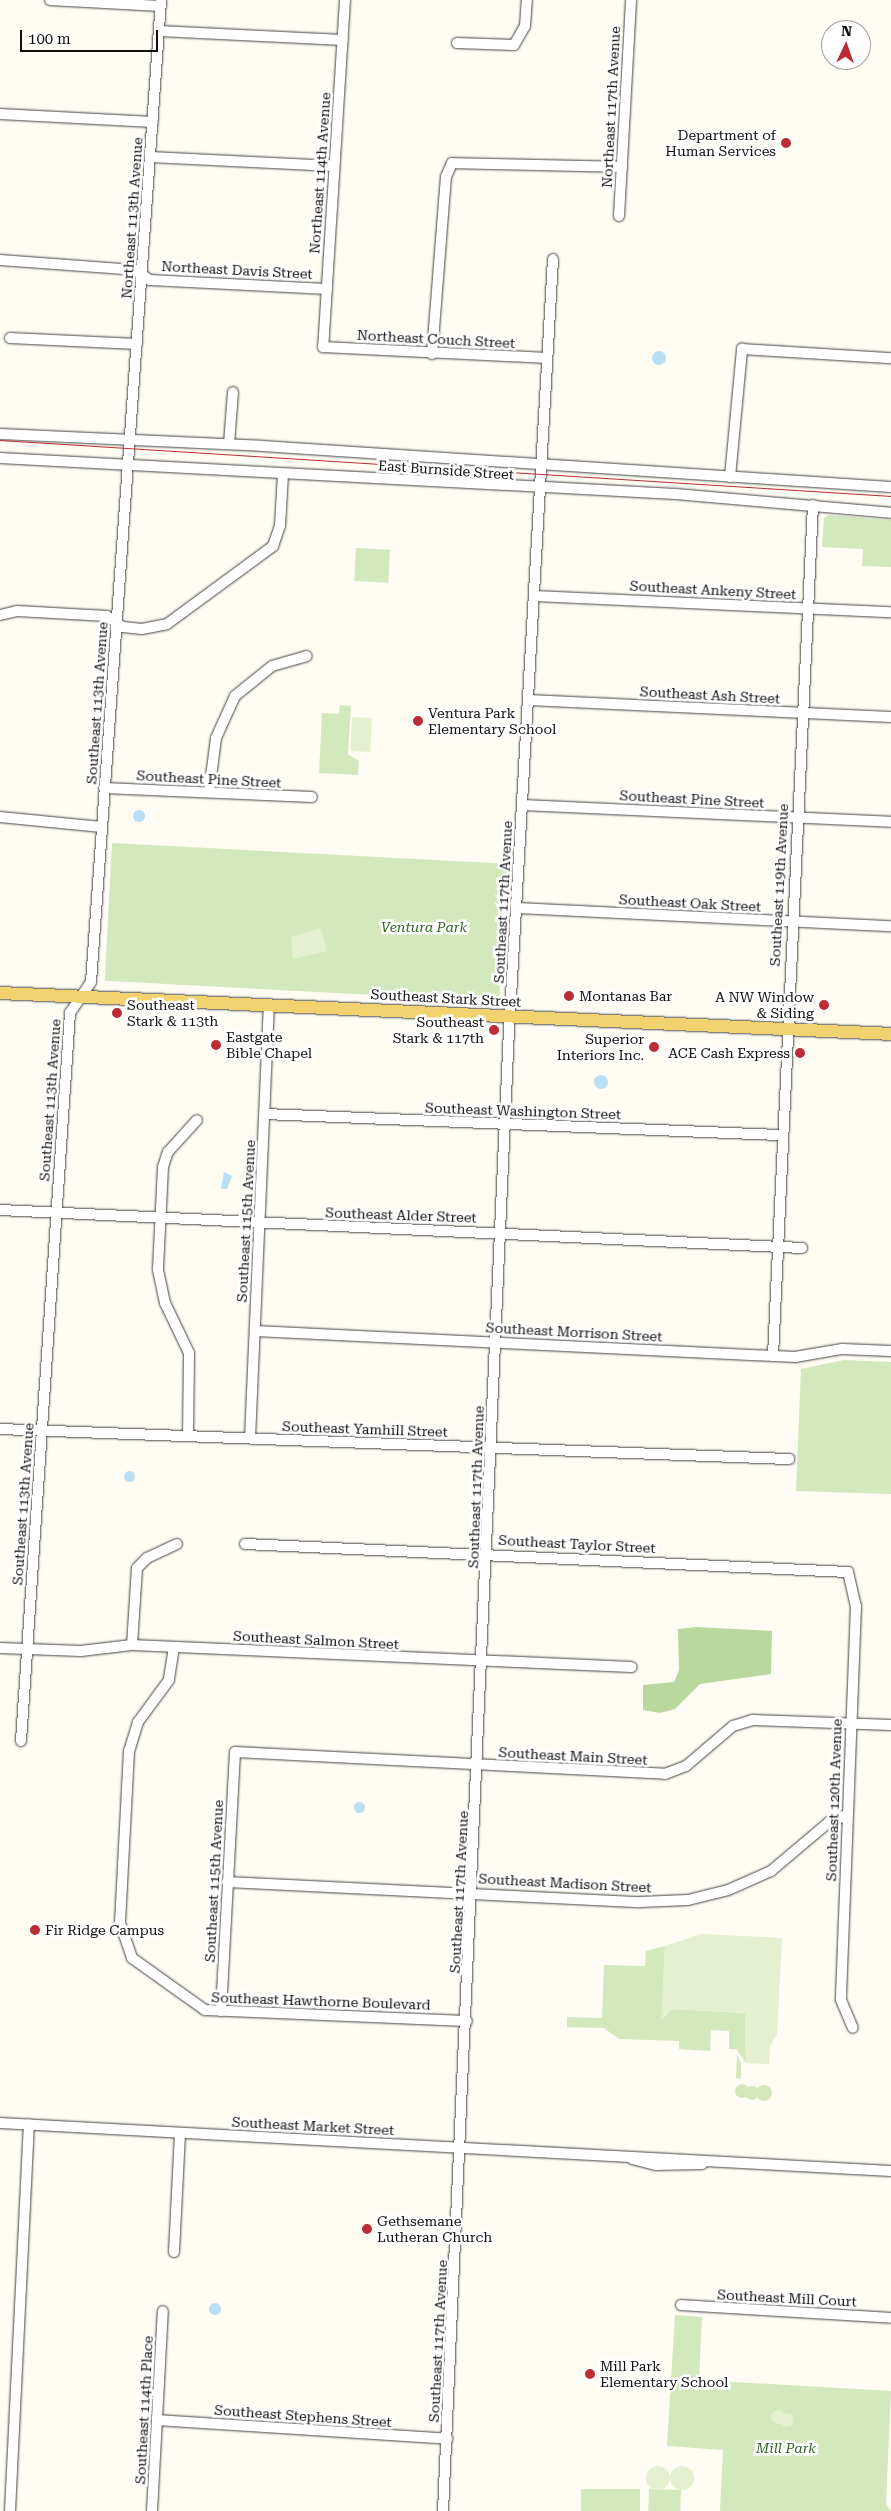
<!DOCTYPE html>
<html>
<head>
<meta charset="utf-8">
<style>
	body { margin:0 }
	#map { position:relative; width:891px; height:2511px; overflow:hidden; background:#fefcf3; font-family:"Roboto Serif",serif }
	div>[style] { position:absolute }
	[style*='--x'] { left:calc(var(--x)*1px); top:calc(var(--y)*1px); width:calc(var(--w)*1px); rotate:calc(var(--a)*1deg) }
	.green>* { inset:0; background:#d4e8bd; transform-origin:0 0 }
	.round { border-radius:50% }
	.forest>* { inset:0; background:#b8d89d }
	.pitch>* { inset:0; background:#e4f0cf; transform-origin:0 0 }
	.water>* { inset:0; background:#badef4 }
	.roads { filter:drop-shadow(0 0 1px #434343) drop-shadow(0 0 1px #434343) }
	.minor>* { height:10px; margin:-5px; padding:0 5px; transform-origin:5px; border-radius:5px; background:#fff }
	.major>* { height:12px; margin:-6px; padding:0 6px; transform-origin:6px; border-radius:6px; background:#f2d26f }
	.tram>* { height:1px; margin:-0.5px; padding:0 0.5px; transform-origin:0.5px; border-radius:0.5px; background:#bb2d34 }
	.dots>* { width:14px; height:14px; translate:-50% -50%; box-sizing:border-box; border:2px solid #fff; border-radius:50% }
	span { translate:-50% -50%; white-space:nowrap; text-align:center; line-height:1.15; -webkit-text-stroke:5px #fff; paint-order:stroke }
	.street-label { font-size:14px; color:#101010 }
	.poi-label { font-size:14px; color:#101010 }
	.right { translate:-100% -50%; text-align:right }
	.left { translate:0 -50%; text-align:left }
	.park-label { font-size:14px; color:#306622; font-style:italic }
	.north { position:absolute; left:821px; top:20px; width:50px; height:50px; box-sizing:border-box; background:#fff; border:1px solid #9f9f9f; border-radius:50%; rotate:3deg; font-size:14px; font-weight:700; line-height:20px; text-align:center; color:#101010 }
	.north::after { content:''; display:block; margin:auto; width:18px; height:22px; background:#bb2d34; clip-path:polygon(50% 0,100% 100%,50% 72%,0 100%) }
	.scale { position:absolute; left:20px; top:30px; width:138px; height:22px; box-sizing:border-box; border:2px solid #101010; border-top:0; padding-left:6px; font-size:15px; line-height:18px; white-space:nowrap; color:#101010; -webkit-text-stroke:4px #fff; paint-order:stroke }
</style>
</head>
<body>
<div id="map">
	<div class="green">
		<i style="clip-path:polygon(829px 515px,891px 520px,891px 567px,862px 566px,863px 549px,822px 547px,824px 518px)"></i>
		<i style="left:356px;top:548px;width:34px;height:33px;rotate:3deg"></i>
		<i style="clip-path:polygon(340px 705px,351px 706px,348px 754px,359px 761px,358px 775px,319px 773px,322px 713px,339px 714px)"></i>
		<i style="left:112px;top:843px;width:395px;height:138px;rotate:3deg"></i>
		<i style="clip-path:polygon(844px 1360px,891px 1362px,891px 1494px,796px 1491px,801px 1369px)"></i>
		<i style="clip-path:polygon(665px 1946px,662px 2019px,672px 2009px,745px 2013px,746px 2063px,736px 2049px,729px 2049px,729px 2031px,711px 2030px,710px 2051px,679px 2049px,679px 2041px,619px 2039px,604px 2028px,567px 2027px,567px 2017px,602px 2018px,604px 1965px,645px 1966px,646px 1951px)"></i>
		<i style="clip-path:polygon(737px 2054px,741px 2063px,741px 2079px,736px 2078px)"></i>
		<i class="round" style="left:735px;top:2084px;width:14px;height:14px"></i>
		<i class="round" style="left:756px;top:2085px;width:16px;height:16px"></i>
		<i class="round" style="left:745px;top:2086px;width:14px;height:14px"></i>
		<i style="clip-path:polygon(675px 2315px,702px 2317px,699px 2380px,891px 2391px,886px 2504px,891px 2511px,720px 2511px,723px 2450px,667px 2446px)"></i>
		<i style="left:640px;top:2489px;width:22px;height:59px;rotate:90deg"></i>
		<i style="left:649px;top:2489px;width:32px;height:22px;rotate:2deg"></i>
	</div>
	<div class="forest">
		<i style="clip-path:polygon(696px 1627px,772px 1631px,771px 1674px,700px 1684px,675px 1709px,660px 1713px,643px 1710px,643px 1685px,674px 1682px,679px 1670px,678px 1629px)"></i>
	</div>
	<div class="pitch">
		<i style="left:352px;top:717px;width:20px;height:34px;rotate:3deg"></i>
		<i style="clip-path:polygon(321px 928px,327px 951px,293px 959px,291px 937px)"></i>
		<i style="clip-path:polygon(701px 1934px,782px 1938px,777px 2034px,770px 2046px,769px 2064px,746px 2063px,745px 2013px,672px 2009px,661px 2020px,665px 1946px)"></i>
		<i class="round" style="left:771px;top:2410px;width:14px;height:14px"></i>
		<i class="round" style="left:780px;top:2413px;width:14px;height:14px"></i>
		<i class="round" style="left:646px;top:2466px;width:24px;height:24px"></i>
		<i class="round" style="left:670px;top:2466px;width:24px;height:24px"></i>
	</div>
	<div class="water">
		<i class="round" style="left:652px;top:351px;width:14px;height:14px"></i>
		<i class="round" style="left:133px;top:810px;width:12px;height:12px"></i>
		<i class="round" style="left:594px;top:1075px;width:14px;height:14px"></i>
		<i style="clip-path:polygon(224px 1172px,232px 1176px,227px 1189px,221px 1189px)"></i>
		<i class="round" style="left:123.5px;top:1470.5px;width:11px;height:11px"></i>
		<i class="round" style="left:353.5px;top:1801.5px;width:11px;height:11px"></i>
		<i class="round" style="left:209px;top:2303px;width:12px;height:12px"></i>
	</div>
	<div class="roads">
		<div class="minor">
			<i style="--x:50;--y:0;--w:110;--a:3.1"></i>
			<i style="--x:345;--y:0;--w:348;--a:93.6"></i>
			<i style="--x:323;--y:347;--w:224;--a:2.8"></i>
			<i style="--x:159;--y:31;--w:184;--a:2.8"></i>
			<i style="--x:457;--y:43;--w:57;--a:2"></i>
			<i style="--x:514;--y:45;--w:22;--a:-60"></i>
			<i style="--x:525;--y:26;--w:26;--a:-86"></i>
			<i style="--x:0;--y:114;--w:153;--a:3"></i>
			<i style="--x:150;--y:157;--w:184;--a:2.8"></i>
			<i style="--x:619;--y:216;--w:216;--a:-86.8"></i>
			<i style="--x:0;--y:260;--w:135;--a:4.2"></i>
			<i style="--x:135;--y:270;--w:18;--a:34"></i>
			<i style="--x:150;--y:280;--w:177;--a:2.9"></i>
			<i style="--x:10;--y:338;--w:127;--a:2.7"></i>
			<i style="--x:432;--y:354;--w:178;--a:-85.5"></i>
			<i style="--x:446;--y:177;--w:15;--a:-67"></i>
			<i style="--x:452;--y:163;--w:170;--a:1.3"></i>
			<i style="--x:0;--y:434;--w:262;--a:2.6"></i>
			<i style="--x:262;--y:446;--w:630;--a:3.73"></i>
			<i style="--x:229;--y:444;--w:52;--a:-85.6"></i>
			<i style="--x:0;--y:458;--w:676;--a:3.05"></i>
			<i style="--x:675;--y:494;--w:217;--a:5"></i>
			<i style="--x:730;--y:477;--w:129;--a:-84.6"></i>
			<i style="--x:742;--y:349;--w:149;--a:3.5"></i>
			<i style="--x:534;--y:596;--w:357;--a:2.6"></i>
			<i style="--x:0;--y:615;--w:17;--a:-13"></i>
			<i style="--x:17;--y:611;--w:90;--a:3.2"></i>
			<i style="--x:107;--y:616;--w:19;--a:35"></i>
			<i style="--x:123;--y:627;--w:19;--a:6"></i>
			<i style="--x:142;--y:629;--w:25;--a:-11"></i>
			<i style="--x:167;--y:624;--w:132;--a:-36.3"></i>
			<i style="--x:273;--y:546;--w:21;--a:-71"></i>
			<i style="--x:280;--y:526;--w:52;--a:-86.7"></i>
			<i style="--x:528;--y:700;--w:363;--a:2.7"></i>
			<i style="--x:104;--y:788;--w:208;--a:2.5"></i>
			<i style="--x:209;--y:792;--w:54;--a:-82.6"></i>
			<i style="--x:216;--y:738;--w:46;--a:-65.7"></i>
			<i style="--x:235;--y:696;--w:48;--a:-39"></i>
			<i style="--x:272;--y:666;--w:36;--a:-16"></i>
			<i style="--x:522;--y:805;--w:369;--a:2.6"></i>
			<i style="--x:0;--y:817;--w:102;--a:5.6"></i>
			<i style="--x:517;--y:908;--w:374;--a:2.8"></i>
			<i style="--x:265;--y:1114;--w:515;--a:2.34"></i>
			<i style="--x:0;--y:1210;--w:803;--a:2.71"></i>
			<i style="--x:255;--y:1331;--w:541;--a:2.76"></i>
			<i style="--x:795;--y:1357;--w:48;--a:-9.7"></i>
			<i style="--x:842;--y:1349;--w:49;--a:2.3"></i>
			<i style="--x:773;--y:1356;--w:852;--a:-87.31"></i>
			<i style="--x:0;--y:1429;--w:790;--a:2.18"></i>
			<i style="--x:188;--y:1436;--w:83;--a:-89.3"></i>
			<i style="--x:189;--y:1353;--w:55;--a:-115.6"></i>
			<i style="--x:165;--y:1303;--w:35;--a:-102"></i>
			<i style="--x:158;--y:1269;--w:102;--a:-87.2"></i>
			<i style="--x:163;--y:1167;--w:16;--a:-72"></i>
			<i style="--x:168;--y:1152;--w:43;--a:-47.8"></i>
			<i style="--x:250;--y:1438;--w:433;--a:-87.5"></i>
			<i style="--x:245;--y:1544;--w:604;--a:2.66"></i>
			<i style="--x:848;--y:1572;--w:35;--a:77"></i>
			<i style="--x:856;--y:1606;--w:394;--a:92.2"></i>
			<i style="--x:841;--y:2000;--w:30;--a:67"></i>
			<i style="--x:132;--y:1645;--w:77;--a:-86.3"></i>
			<i style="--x:137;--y:1568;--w:14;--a:-45"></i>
			<i style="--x:147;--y:1558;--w:33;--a:-25"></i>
			<i style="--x:174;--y:1647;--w:33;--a:99"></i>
			<i style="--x:169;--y:1680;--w:52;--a:126.4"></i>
			<i style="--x:138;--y:1722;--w:30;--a:107"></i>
			<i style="--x:129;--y:1751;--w:172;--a:93"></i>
			<i style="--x:120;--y:1923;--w:37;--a:71"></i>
			<i style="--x:132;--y:1958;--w:90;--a:35.5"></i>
			<i style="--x:205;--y:2010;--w:262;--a:2.4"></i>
			<i style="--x:0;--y:1648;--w:81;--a:2.1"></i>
			<i style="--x:81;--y:1651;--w:51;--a:-6.7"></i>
			<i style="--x:132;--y:1645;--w:500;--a:2.52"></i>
			<i style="--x:21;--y:1741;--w:730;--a:-86.15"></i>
			<i style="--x:70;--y:1013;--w:37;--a:-56"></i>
			<i style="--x:91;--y:982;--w:984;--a:-85.92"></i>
			<i style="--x:227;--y:1882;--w:413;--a:2.8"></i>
			<i style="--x:640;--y:1902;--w:48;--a:-2.4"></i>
			<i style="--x:688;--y:1900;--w:41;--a:-14"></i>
			<i style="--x:728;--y:1890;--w:47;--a:-23.8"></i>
			<i style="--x:771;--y:1871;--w:76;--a:-40.2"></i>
			<i style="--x:829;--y:1822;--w:18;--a:-22"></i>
			<i style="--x:221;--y:2011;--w:259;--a:-86.9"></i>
			<i style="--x:235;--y:1752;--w:431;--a:2.9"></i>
			<i style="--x:665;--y:1774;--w:22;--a:-21"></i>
			<i style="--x:686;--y:1766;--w:62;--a:-40.4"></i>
			<i style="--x:733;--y:1726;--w:21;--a:-17"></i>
			<i style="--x:753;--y:1720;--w:138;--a:2.1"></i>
			<i style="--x:0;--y:2123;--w:892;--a:3.08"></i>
			<i style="--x:632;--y:2159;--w:25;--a:14"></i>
			<i style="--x:656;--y:2165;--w:46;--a:-1.2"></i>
			<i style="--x:174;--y:2252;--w:119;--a:-87.1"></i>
			<i style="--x:681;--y:2305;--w:210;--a:3.5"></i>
			<i style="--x:157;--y:2420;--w:291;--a:3.7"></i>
			<i style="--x:10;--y:2511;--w:387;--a:-87.2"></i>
			<i style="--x:152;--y:2511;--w:200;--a:-86.9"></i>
			<i style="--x:443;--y:2511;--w:1463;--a:-87.45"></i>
			<i style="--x:508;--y:1049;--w:791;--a:-86.74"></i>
		</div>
		<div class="major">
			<i style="--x:0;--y:993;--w:892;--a:2.63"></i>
		</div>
	</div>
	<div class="tram">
		<i style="--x:0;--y:440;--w:893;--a:3.6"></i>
	</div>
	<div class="dots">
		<i style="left:786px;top:143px;background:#bb2d34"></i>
		<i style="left:418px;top:721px;background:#bb2d34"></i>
		<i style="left:569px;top:996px;background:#bb2d34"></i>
		<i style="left:824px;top:1005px;background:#bb2d34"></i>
		<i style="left:117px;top:1013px;background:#bb2d34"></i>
		<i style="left:494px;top:1030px;background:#bb2d34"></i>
		<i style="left:216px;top:1045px;background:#bb2d34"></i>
		<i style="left:654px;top:1047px;background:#bb2d34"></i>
		<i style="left:800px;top:1053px;background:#bb2d34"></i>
		<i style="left:35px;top:1930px;background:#bb2d34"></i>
		<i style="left:367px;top:2229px;background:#bb2d34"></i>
		<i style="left:590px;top:2374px;background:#bb2d34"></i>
	</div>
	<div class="street-label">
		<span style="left:611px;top:107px;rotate:-87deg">Northeast 117th Avenue</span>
		<span style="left:320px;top:173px;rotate:-86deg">Northeast 114th Avenue</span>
		<span style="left:132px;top:218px;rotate:-86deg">Northeast 113th Avenue</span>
		<span style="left:237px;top:270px;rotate:3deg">Northeast Davis Street</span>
		<span style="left:436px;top:339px;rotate:3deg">Northeast Couch Street</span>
		<span style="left:446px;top:470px;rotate:4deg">East Burnside Street</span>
		<span style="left:713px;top:590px;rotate:3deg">Southeast Ankeny Street</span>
		<span style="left:710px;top:695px;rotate:3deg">Southeast Ash Street</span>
		<span style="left:97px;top:703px;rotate:-86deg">Southeast 113th Avenue</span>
		<span style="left:209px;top:779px;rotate:3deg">Southeast Pine Street</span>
		<span style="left:692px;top:799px;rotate:3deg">Southeast Pine Street</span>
		<span style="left:779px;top:885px;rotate:-87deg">Southeast 119th Avenue</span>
		<span style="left:503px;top:902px;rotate:-87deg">Southeast 117th Avenue</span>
		<span style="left:690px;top:903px;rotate:3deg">Southeast Oak Street</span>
		<span style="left:446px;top:998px;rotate:3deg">Southeast Stark Street</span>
		<span style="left:50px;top:1100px;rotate:-86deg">Southeast 113th Avenue</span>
		<span style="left:523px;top:1111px;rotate:2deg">Southeast Washington Street</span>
		<span style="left:401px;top:1215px;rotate:2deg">Southeast Alder Street</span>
		<span style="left:246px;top:1221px;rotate:-87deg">Southeast 115th Avenue</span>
		<span style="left:574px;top:1332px;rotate:3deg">Southeast Morrison Street</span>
		<span style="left:365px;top:1429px;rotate:2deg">Southeast Yamhill Street</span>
		<span style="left:476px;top:1487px;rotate:-88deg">Southeast 117th Avenue</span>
		<span style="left:23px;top:1504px;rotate:-86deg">Southeast 113th Avenue</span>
		<span style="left:577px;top:1544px;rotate:3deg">Southeast Taylor Street</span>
		<span style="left:316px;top:1640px;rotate:3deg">Southeast Salmon Street</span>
		<span style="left:573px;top:1756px;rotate:3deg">Southeast Main Street</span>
		<span style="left:834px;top:1800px;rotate:-88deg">Southeast 120th Avenue</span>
		<span style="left:214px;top:1881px;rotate:-87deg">Southeast 115th Avenue</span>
		<span style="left:565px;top:1883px;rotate:3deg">Southeast Madison Street</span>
		<span style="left:459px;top:1892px;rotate:-87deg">Southeast 117th Avenue</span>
		<span style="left:321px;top:2001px;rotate:2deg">Southeast Hawthorne Boulevard</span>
		<span style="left:313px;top:2126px;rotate:3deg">Southeast Market Street</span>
		<span style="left:787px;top:2298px;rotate:3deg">Southeast Mill Court</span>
		<span style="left:438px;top:2341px;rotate:-87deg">Southeast 117th Avenue</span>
		<span style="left:144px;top:2410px;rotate:-87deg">Southeast 114th Place</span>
		<span style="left:303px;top:2416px;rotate:4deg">Southeast Stephens Street</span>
	</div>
	<div class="poi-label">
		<span class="right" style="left:776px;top:143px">Department of<br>Human Services</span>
		<span class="left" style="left:428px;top:721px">Ventura Park<br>Elementary School</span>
		<span class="left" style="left:579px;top:996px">Montanas Bar</span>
		<span class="right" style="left:814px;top:1005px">A NW Window<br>&amp; Siding</span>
		<span class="left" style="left:127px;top:1013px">Southeast<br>Stark &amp; 113th</span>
		<span class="right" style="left:484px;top:1030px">Southeast<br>Stark &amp; 117th</span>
		<span class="left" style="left:226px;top:1045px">Eastgate<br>Bible Chapel</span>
		<span class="right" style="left:644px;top:1047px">Superior<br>Interiors Inc.</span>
		<span class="right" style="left:790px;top:1053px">ACE Cash Express</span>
		<span class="left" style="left:45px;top:1930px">Fir Ridge Campus</span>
		<span class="left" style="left:377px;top:2229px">Gethsemane<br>Lutheran Church</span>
		<span class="left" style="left:600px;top:2374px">Mill Park<br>Elementary School</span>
	</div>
	<div class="park-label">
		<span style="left:424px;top:927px">Ventura Park</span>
		<span style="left:786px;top:2448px">Mill Park</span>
	</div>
	<div class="north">N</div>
	<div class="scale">100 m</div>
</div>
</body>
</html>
